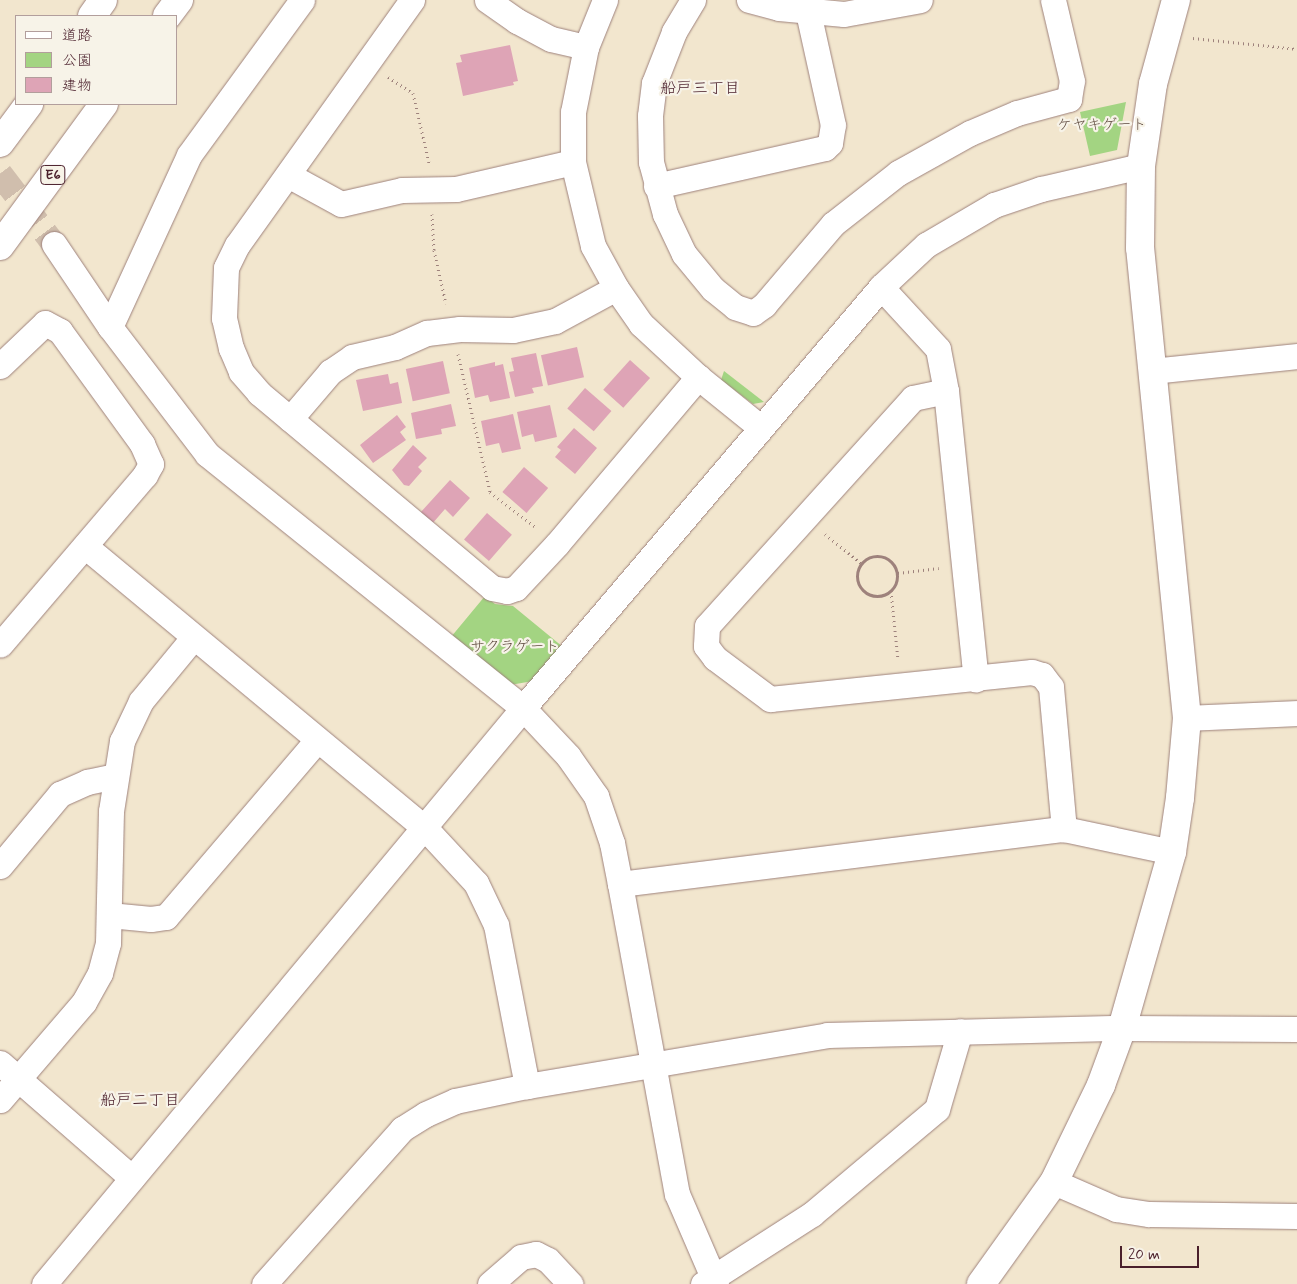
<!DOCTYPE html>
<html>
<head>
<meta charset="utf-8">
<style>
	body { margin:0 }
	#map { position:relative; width:1297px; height:1284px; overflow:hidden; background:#f2e6ce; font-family:Mynerve,"Klee One",sans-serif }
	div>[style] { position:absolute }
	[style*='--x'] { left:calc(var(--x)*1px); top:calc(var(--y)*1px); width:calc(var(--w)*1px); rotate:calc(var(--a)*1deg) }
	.green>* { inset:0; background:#a3d482 }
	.building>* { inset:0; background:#dea4b6; transform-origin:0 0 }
	.minor-tunnel>* { height:25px; margin-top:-12.5px; transform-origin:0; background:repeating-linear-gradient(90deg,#d0bead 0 25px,transparent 0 37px) }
	.path>* { height:3px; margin-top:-1.5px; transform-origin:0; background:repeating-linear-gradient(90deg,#9e827c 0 1px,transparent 0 5px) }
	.path>.ring { margin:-1.5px; padding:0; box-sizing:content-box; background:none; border:3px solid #9e827c; border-radius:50% }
	.roads { filter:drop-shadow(0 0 1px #9e827c) drop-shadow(0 0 1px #9e827c) }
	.minor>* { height:25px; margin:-12.5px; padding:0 12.5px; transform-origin:12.5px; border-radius:12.5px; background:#fff }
	.tertiary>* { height:28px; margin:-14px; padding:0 14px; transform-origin:14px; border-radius:14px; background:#fff }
	.motorway>* { height:28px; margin:-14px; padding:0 14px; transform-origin:14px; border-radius:14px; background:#fff }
	span { translate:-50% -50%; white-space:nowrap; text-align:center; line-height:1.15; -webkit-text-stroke:4.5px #f7f3e8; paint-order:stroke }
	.shield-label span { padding:1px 4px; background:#f7f3e8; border:1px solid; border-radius:4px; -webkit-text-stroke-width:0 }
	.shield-label { font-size:14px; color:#4a1f2b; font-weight:700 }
	.park-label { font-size:15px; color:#604c41 }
	.neighbourhood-label { font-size:16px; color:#4a1f2b }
	.legend { position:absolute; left:15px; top:15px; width:162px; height:90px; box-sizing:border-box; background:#f7f3e8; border:1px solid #b29e9c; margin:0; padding:6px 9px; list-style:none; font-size:15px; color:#4a1f2b }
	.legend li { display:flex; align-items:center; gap:10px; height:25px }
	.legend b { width:25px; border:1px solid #b29e9c }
	.scale { position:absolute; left:1120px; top:1246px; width:79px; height:22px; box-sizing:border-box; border:2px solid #4a1f2b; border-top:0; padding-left:6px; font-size:15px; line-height:18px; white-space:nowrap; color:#4a1f2b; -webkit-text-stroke:4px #f7f3e8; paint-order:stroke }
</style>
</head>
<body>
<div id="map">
	<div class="green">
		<i style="clip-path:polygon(1126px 102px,1117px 150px,1090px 156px,1080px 112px)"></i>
		<i style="clip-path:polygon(724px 371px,764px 402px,753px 404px,721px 380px)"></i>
		<i style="clip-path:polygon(485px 596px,495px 604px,513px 606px,563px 647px,533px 681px,510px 685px,451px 637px)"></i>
	</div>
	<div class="building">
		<i style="clip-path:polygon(510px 45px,518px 81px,513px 82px,514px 85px,463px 96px,456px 63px,462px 62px,460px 55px)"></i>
		<i style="left:577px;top:347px;width:31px;height:37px;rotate:77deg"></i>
		<i style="clip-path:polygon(536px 353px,543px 386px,532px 388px,534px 393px,515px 397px,509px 372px,514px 371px,511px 358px)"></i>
		<i style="left:630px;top:360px;width:27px;height:40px;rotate:42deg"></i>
		<i style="left:443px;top:361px;width:33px;height:38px;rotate:78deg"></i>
		<i style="clip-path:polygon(495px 362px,495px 366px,503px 364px,510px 398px,490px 402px,488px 395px,475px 398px,469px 368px)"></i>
		<i style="clip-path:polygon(388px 374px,390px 384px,398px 382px,402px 403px,363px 411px,356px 380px)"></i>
		<i style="left:585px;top:388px;width:35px;height:27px;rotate:41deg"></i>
		<i style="clip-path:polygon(451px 404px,456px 426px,441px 429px,442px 434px,416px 439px,411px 413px)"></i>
		<i style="clip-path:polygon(550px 405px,557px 437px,535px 442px,533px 434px,522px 437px,517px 412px)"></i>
		<i style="clip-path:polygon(513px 414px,521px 449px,502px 453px,499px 443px,486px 446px,481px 421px)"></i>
		<i style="clip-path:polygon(397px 415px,406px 427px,400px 432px,406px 440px,373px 463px,360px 445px)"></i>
		<i style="clip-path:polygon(574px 428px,597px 448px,575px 474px,555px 457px,561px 450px,557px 447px)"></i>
		<i style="clip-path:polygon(413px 445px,427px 458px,418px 467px,422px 471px,409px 486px,404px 485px,392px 470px)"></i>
		<i style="left:524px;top:467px;width:32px;height:33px;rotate:41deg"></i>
		<i style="clip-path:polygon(450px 480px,470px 498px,453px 517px,445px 509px,432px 524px,420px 513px)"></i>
		<i style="left:487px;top:513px;width:33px;height:35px;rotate:41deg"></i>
	</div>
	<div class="minor-tunnel">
		<i style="--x:0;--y:173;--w:89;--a:52.7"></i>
	</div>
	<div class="path">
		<i style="--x:1193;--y:38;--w:105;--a:6"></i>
		<i style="--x:388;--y:77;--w:30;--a:33"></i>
		<i style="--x:413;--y:93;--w:72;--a:77.1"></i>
		<i style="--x:432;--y:214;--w:36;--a:87"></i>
		<i style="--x:434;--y:250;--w:55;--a:77.5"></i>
		<i style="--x:458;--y:354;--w:142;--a:76.9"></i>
		<i style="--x:490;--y:492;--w:59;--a:37.5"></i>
		<i style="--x:825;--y:534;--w:46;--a:38.9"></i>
		<i class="ring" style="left:857px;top:556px;width:37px;height:37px"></i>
		<i style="--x:898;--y:573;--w:41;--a:-7"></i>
		<i style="--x:891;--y:591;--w:69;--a:84.2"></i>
	</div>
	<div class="roads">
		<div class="minor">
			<i style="--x:412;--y:0;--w:301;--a:125.5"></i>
			<i style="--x:237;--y:245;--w:25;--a:116"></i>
			<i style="--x:226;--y:268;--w:50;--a:92.3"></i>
			<i style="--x:224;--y:318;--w:31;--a:77"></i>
			<i style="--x:231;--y:348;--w:26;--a:67"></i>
			<i style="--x:241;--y:372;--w:28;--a:49"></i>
			<i style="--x:259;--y:393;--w:304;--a:39.9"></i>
			<i style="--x:492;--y:588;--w:15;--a:11"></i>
			<i style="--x:507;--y:591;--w:9;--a:-18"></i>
			<i style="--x:516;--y:588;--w:60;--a:-47"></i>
			<i style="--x:557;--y:544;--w:219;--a:-49.8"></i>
			<i style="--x:487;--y:0;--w:37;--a:35"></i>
			<i style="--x:517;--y:21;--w:38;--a:28"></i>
			<i style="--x:551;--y:39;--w:36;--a:13"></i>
			<i style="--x:605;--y:0;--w:51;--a:112"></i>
			<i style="--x:586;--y:47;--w:66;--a:101.3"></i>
			<i style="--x:573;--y:112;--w:50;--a:90"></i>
			<i style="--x:573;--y:162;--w:86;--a:76.6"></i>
			<i style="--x:593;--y:246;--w:48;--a:61.3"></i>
			<i style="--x:616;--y:288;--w:44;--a:55.2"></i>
			<i style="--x:641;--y:324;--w:78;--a:42.9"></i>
			<i style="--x:698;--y:377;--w:80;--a:38.9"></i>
			<i style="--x:693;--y:0;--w:37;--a:121"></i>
			<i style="--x:674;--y:32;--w:55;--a:111.4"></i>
			<i style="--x:654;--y:83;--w:33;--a:97"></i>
			<i style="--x:650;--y:116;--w:46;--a:88.8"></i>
			<i style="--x:651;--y:162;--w:54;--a:74.9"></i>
			<i style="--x:665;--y:214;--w:44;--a:64.6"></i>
			<i style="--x:684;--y:254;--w:45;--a:50.4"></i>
			<i style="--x:713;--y:289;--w:28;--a:39"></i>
			<i style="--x:735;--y:307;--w:19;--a:18"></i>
			<i style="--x:753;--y:313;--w:14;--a:-36"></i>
			<i style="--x:764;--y:305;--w:106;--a:-49.6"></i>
			<i style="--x:833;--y:224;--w:83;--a:-38.1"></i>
			<i style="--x:898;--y:173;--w:82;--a:-29.1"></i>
			<i style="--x:970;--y:133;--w:51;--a:-23.1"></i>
			<i style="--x:1017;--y:113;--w:54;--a:-15.1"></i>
			<i style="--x:1069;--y:99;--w:18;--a:-81"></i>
			<i style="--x:1072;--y:81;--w:83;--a:-103.2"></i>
			<i style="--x:749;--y:0;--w:31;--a:15"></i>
			<i style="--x:779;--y:8;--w:65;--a:5.3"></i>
			<i style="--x:844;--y:14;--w:77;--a:-10.4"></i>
			<i style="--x:288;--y:175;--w:60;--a:28.7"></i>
			<i style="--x:341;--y:204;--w:63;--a:-12.9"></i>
			<i style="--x:402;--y:190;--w:54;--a:-1.1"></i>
			<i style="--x:456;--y:189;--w:120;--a:-13"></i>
			<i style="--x:656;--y:186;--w:173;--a:-12.7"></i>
			<i style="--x:825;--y:148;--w:7;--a:-45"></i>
			<i style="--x:830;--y:143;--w:18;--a:-81"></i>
			<i style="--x:833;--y:125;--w:116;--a:-102.5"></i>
			<i style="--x:54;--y:244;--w:100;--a:56"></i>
			<i style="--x:110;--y:327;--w:160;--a:52.6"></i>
			<i style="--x:207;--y:454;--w:405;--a:38.8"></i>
			<i style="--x:523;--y:708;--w:66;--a:46.8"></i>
			<i style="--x:568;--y:756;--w:49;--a:55"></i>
			<i style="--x:596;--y:796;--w:50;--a:71.2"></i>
			<i style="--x:612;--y:843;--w:42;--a:79"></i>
			<i style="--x:620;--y:884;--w:315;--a:79.6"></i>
			<i style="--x:677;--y:1194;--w:98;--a:66.6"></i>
			<i style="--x:881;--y:287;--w:84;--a:47.4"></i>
			<i style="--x:938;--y:349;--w:43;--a:79.2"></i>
			<i style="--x:946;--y:391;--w:290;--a:84.1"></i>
			<i style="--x:110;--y:327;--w:189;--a:-65.3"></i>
			<i style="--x:189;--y:155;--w:192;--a:-53.9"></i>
			<i style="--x:0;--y:366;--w:62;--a:-43.7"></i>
			<i style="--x:45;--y:323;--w:17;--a:28"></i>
			<i style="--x:60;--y:331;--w:140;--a:54"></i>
			<i style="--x:142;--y:444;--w:22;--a:66"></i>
			<i style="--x:151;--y:464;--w:13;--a:119"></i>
			<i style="--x:145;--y:475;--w:223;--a:130.5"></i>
			<i style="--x:1152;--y:371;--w:146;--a:-5.9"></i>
			<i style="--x:946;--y:391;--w:34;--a:168"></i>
			<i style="--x:913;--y:398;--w:307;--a:132.1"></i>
			<i style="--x:707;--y:626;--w:20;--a:93"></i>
			<i style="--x:706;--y:646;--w:15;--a:53"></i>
			<i style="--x:715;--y:658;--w:69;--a:36.7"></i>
			<i style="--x:770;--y:699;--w:263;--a:-5.9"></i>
			<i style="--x:1032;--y:672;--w:10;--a:17"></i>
			<i style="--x:1042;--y:675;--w:15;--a:53"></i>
			<i style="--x:1051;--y:687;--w:143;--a:84.8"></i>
			<i style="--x:290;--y:419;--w:62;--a:-49.6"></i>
			<i style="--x:330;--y:372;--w:27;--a:-34"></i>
			<i style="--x:352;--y:357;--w:44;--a:-13.1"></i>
			<i style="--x:395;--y:347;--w:35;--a:-24"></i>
			<i style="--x:427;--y:333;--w:33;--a:-7"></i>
			<i style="--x:460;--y:329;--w:53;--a:1.1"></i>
			<i style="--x:513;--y:330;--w:43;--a:-12.1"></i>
			<i style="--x:555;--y:321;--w:69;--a:-28.4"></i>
			<i style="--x:85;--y:546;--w:442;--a:39.7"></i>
			<i style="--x:425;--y:828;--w:75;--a:47.2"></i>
			<i style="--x:476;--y:883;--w:47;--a:64.5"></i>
			<i style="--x:496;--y:925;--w:164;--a:79.1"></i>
			<i style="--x:1187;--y:718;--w:110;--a:-2.6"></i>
			<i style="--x:0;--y:866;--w:94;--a:-50.2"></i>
			<i style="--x:60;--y:794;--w:30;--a:-24"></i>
			<i style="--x:87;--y:782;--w:29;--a:-12"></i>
			<i style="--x:620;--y:884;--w:447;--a:-7.1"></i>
			<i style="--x:1064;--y:829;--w:110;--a:12"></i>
			<i style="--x:109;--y:915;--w:42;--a:5.4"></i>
			<i style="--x:151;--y:919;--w:15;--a:-8"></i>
			<i style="--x:166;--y:917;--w:233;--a:-49.5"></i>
			<i style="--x:0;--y:1063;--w:175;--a:41.1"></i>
			<i style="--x:0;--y:1100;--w:129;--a:-49.4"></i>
			<i style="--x:84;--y:1002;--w:33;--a:-61"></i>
			<i style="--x:100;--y:973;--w:31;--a:-75"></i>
			<i style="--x:108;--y:943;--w:132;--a:-88.7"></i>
			<i style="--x:111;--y:811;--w:71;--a:-81.1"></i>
			<i style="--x:122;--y:741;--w:44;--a:-64.6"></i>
			<i style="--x:141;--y:701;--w:82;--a:-50.5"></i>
			<i style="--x:1054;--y:1182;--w:68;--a:23.5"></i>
			<i style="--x:1116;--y:1209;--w:33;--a:9"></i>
			<i style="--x:1149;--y:1214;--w:148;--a:0.8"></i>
			<i style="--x:44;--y:1284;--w:749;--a:-50.25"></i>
			<i style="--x:523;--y:708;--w:553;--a:-49.62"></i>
			<i style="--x:881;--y:287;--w:62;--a:-43"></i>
			<i style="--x:926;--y:245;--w:79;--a:-30.5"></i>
			<i style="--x:994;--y:205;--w:50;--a:-18.8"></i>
			<i style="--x:1041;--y:189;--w:103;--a:-13"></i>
			<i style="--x:264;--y:1284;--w:208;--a:-48.3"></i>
			<i style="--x:402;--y:1129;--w:28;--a:-32"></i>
			<i style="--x:426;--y:1114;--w:32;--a:-24"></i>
			<i style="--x:455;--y:1101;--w:74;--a:-11.8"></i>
			<i style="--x:527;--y:1086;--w:304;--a:-9.6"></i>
			<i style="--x:827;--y:1035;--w:295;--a:-1.4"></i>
			<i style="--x:1122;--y:1028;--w:175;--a:0.3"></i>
			<i style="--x:490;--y:1284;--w:41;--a:-41.1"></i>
			<i style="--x:521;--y:1257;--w:15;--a:-11"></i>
			<i style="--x:536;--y:1254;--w:13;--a:27"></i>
			<i style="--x:548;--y:1260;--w:33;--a:47"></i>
			<i style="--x:703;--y:1284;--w:130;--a:-32.7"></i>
			<i style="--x:812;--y:1214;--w:163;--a:-40"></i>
			<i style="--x:937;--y:1109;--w:81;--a:-73.6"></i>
		</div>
		<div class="tertiary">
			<i style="--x:981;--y:1284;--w:125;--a:-54.4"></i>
			<i style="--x:1054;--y:1182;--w:108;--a:-64.1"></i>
			<i style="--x:1101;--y:1085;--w:61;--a:-69.8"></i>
			<i style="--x:1122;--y:1028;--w:183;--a:-74.1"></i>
			<i style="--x:1172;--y:852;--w:55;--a:-81.6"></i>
			<i style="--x:1180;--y:798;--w:80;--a:-85"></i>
			<i style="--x:1187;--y:718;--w:472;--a:-95.7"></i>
			<i style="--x:1140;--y:248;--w:82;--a:-89.3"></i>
			<i style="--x:1141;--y:166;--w:83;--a:-81.7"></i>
			<i style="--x:1153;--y:84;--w:87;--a:-74.7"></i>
		</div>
		<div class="motorway">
			<i style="--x:92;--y:16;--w:19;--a:-55"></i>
			<i style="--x:167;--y:16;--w:20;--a:-53"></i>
			<i style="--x:0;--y:143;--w:49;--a:-53.4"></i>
			<i style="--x:0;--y:246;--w:176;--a:-53.8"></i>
		</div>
	</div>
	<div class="shield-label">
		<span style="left:53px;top:175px">E6</span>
	</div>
	<div class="park-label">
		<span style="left:1102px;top:126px">ケヤキゲート</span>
		<span style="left:515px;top:648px">サクラゲート</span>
	</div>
	<div class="neighbourhood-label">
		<span style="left:700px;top:89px">船戸三丁目</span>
		<span style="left:140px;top:1101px">船戸二丁目</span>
	</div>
	<ul class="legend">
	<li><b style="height:6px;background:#fff"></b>道路</li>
	<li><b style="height:14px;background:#a3d482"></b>公園</li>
	<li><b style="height:14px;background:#dea4b6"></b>建物</li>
	</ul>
	<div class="scale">20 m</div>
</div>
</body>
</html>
